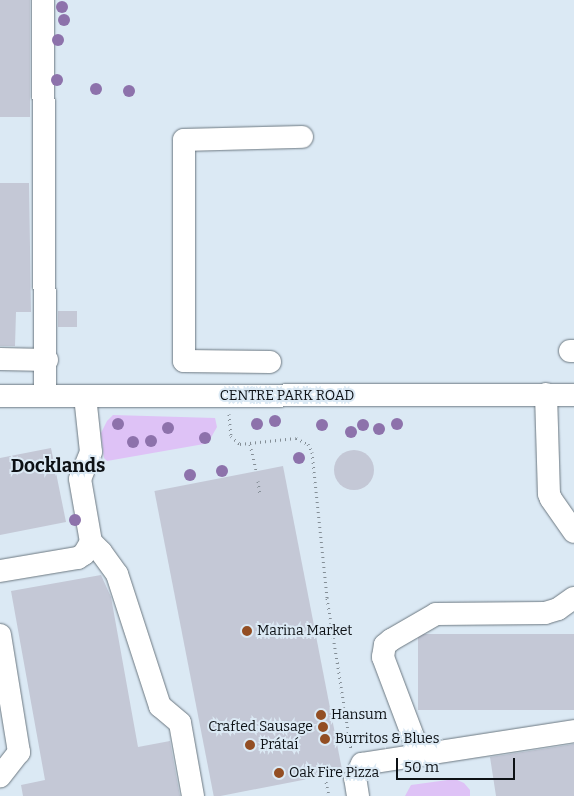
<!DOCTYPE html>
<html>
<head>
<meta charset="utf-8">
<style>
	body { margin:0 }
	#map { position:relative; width:574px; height:796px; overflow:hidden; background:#dbe9f4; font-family:Bitter,serif }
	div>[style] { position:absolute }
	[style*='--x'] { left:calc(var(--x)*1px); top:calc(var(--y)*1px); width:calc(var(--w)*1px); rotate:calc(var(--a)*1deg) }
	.green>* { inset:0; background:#dec2f6 }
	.building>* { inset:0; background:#c4c8d6; transform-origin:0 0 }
	.round { border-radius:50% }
	.path>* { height:3px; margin-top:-1.5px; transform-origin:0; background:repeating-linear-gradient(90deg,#848e96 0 1px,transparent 0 5px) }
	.roads { filter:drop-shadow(0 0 1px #6c7881) drop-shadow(0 0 1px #6c7881) }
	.minor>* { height:22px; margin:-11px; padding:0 11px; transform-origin:11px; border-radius:11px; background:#fff }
	.trees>* { width:12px; height:12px; margin:-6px; border-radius:50%; background:#8d72ab }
	.dots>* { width:14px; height:14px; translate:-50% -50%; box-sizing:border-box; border:2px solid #dbe9f4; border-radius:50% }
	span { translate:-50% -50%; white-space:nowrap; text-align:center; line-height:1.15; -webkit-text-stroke:4px #dbe9f4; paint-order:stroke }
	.street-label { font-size:14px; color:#0d1115 }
	.poi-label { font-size:14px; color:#0d1115 }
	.left { translate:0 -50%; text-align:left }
	.right { translate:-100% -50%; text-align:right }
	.district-label { font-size:19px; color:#0d1115; font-weight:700 }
	.scale { position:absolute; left:396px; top:758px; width:119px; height:22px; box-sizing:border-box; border:2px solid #0d1115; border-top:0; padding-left:6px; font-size:15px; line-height:18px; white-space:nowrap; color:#0d1115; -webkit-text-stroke:4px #dbe9f4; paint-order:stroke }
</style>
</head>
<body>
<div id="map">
	<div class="green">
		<i style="clip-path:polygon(113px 415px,215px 418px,217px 427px,209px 441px,204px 444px,107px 461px,104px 458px,101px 433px,107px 421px)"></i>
		<i style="clip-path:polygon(455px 779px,464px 783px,470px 790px,470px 796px,405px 796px,411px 785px)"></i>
	</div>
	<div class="building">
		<i style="left:0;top:0;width:30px;height:117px"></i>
		<i style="clip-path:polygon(0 183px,29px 183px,31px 312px,16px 312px,15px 346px,0 346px)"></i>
		<i style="left:58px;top:311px;width:19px;height:16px"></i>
		<i style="clip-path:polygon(51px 448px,66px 522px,0 535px,0 458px)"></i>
		<i class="round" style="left:334px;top:450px;width:40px;height:40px"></i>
		<i style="left:283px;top:466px;width:312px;height:131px;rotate:79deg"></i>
		<i style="clip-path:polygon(101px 575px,111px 597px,138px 747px,170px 741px,180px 796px,23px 796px,21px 785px,45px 780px,11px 591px)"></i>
		<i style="left:574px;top:634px;width:76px;height:156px;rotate:90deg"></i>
		<i style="clip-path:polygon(574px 744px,574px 796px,496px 796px,490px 757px)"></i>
	</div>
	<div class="path">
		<i style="--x:229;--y:414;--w:22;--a:85"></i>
		<i style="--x:231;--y:436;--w:12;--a:42"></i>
		<i style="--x:240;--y:444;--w:56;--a:-6.1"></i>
		<i style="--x:296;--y:438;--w:13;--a:27"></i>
		<i style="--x:308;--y:444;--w:9;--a:63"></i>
		<i style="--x:312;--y:452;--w:147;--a:84.1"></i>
		<i style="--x:327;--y:598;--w:154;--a:81"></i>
		<i style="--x:250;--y:444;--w:28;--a:77"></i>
		<i style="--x:258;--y:481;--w:14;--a:82"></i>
		<i style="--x:325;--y:777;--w:19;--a:78"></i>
	</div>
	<div class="roads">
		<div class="minor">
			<i style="--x:43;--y:0;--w:396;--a:89.7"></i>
			<i style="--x:570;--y:351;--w:4;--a:0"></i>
			<i style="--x:0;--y:359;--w:47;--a:1.2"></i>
			<i style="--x:270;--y:362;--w:86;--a:-179.3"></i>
			<i style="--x:184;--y:361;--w:221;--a:-90"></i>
			<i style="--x:184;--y:140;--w:118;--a:-1.5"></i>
			<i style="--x:546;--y:394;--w:100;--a:88.3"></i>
			<i style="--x:549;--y:494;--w:5;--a:68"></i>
			<i style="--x:551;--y:499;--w:40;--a:55.1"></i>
			<i style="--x:0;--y:396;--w:574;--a:-0.1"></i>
			<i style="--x:85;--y:396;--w:56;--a:83.9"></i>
			<i style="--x:91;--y:452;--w:29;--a:112"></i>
			<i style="--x:80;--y:479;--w:64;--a:80.1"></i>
			<i style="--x:0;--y:571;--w:79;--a:-9.5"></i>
			<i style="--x:78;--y:558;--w:7;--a:-34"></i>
			<i style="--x:84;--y:554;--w:14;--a:-60"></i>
			<i style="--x:91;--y:542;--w:14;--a:45"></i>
			<i style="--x:101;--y:552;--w:27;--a:54"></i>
			<i style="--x:117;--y:574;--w:139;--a:72"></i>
			<i style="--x:160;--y:706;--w:26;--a:40"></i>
			<i style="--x:180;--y:723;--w:74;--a:79.9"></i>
			<i style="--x:0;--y:635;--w:119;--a:80.8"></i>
			<i style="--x:19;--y:752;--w:31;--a:128"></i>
			<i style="--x:420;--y:755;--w:105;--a:-110.7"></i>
			<i style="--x:383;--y:657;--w:12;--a:-81"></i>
			<i style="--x:385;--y:645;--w:8;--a:-40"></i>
			<i style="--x:391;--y:640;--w:52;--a:-30"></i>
			<i style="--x:436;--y:614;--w:109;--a:-0.5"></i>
			<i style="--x:545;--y:613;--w:14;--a:-17"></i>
			<i style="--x:558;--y:609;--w:19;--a:-35"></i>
			<i style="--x:358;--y:796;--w:18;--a:-99"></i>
			<i style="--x:355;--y:778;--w:16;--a:-63"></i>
			<i style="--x:362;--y:764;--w:215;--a:-8.8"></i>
		</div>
	</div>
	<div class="trees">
		<i style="left:62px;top:7px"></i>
		<i style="left:64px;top:20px"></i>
		<i style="left:58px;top:40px"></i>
		<i style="left:57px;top:80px"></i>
		<i style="left:96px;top:89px"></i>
		<i style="left:129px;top:91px"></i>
		<i style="left:275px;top:421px"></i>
		<i style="left:118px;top:424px"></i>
		<i style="left:257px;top:424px"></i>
		<i style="left:397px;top:424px"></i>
		<i style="left:322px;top:425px"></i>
		<i style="left:363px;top:425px"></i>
		<i style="left:168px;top:428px"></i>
		<i style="left:379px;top:429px"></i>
		<i style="left:351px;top:432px"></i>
		<i style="left:205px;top:438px"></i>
		<i style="left:151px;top:441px"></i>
		<i style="left:133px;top:442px"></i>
		<i style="left:299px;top:458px"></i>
		<i style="left:222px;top:471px"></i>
		<i style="left:190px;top:475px"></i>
		<i style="left:75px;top:520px"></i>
	</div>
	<div class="dots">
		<i style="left:247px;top:631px;background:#934e23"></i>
		<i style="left:321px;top:715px;background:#934e23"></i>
		<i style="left:323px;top:727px;background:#934e23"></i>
		<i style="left:325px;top:739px;background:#934e23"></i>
		<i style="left:250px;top:745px;background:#934e23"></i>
		<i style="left:279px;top:773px;background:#934e23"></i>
	</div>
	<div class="street-label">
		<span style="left:287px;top:396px">CENTRE PARK ROAD</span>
	</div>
	<div class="poi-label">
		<span class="left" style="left:257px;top:631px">Marina Market</span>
		<span class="left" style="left:331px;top:715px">Hansum</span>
		<span class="right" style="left:313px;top:727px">Crafted Sausage</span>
		<span class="left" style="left:335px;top:739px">Burritos &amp; Blues</span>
		<span class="left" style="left:260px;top:745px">Prátaí</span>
		<span class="left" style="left:289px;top:773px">Oak Fire Pizza</span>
	</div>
	<div class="district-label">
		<span style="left:58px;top:466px">Docklands</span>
	</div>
	<div class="scale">50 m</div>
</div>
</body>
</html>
